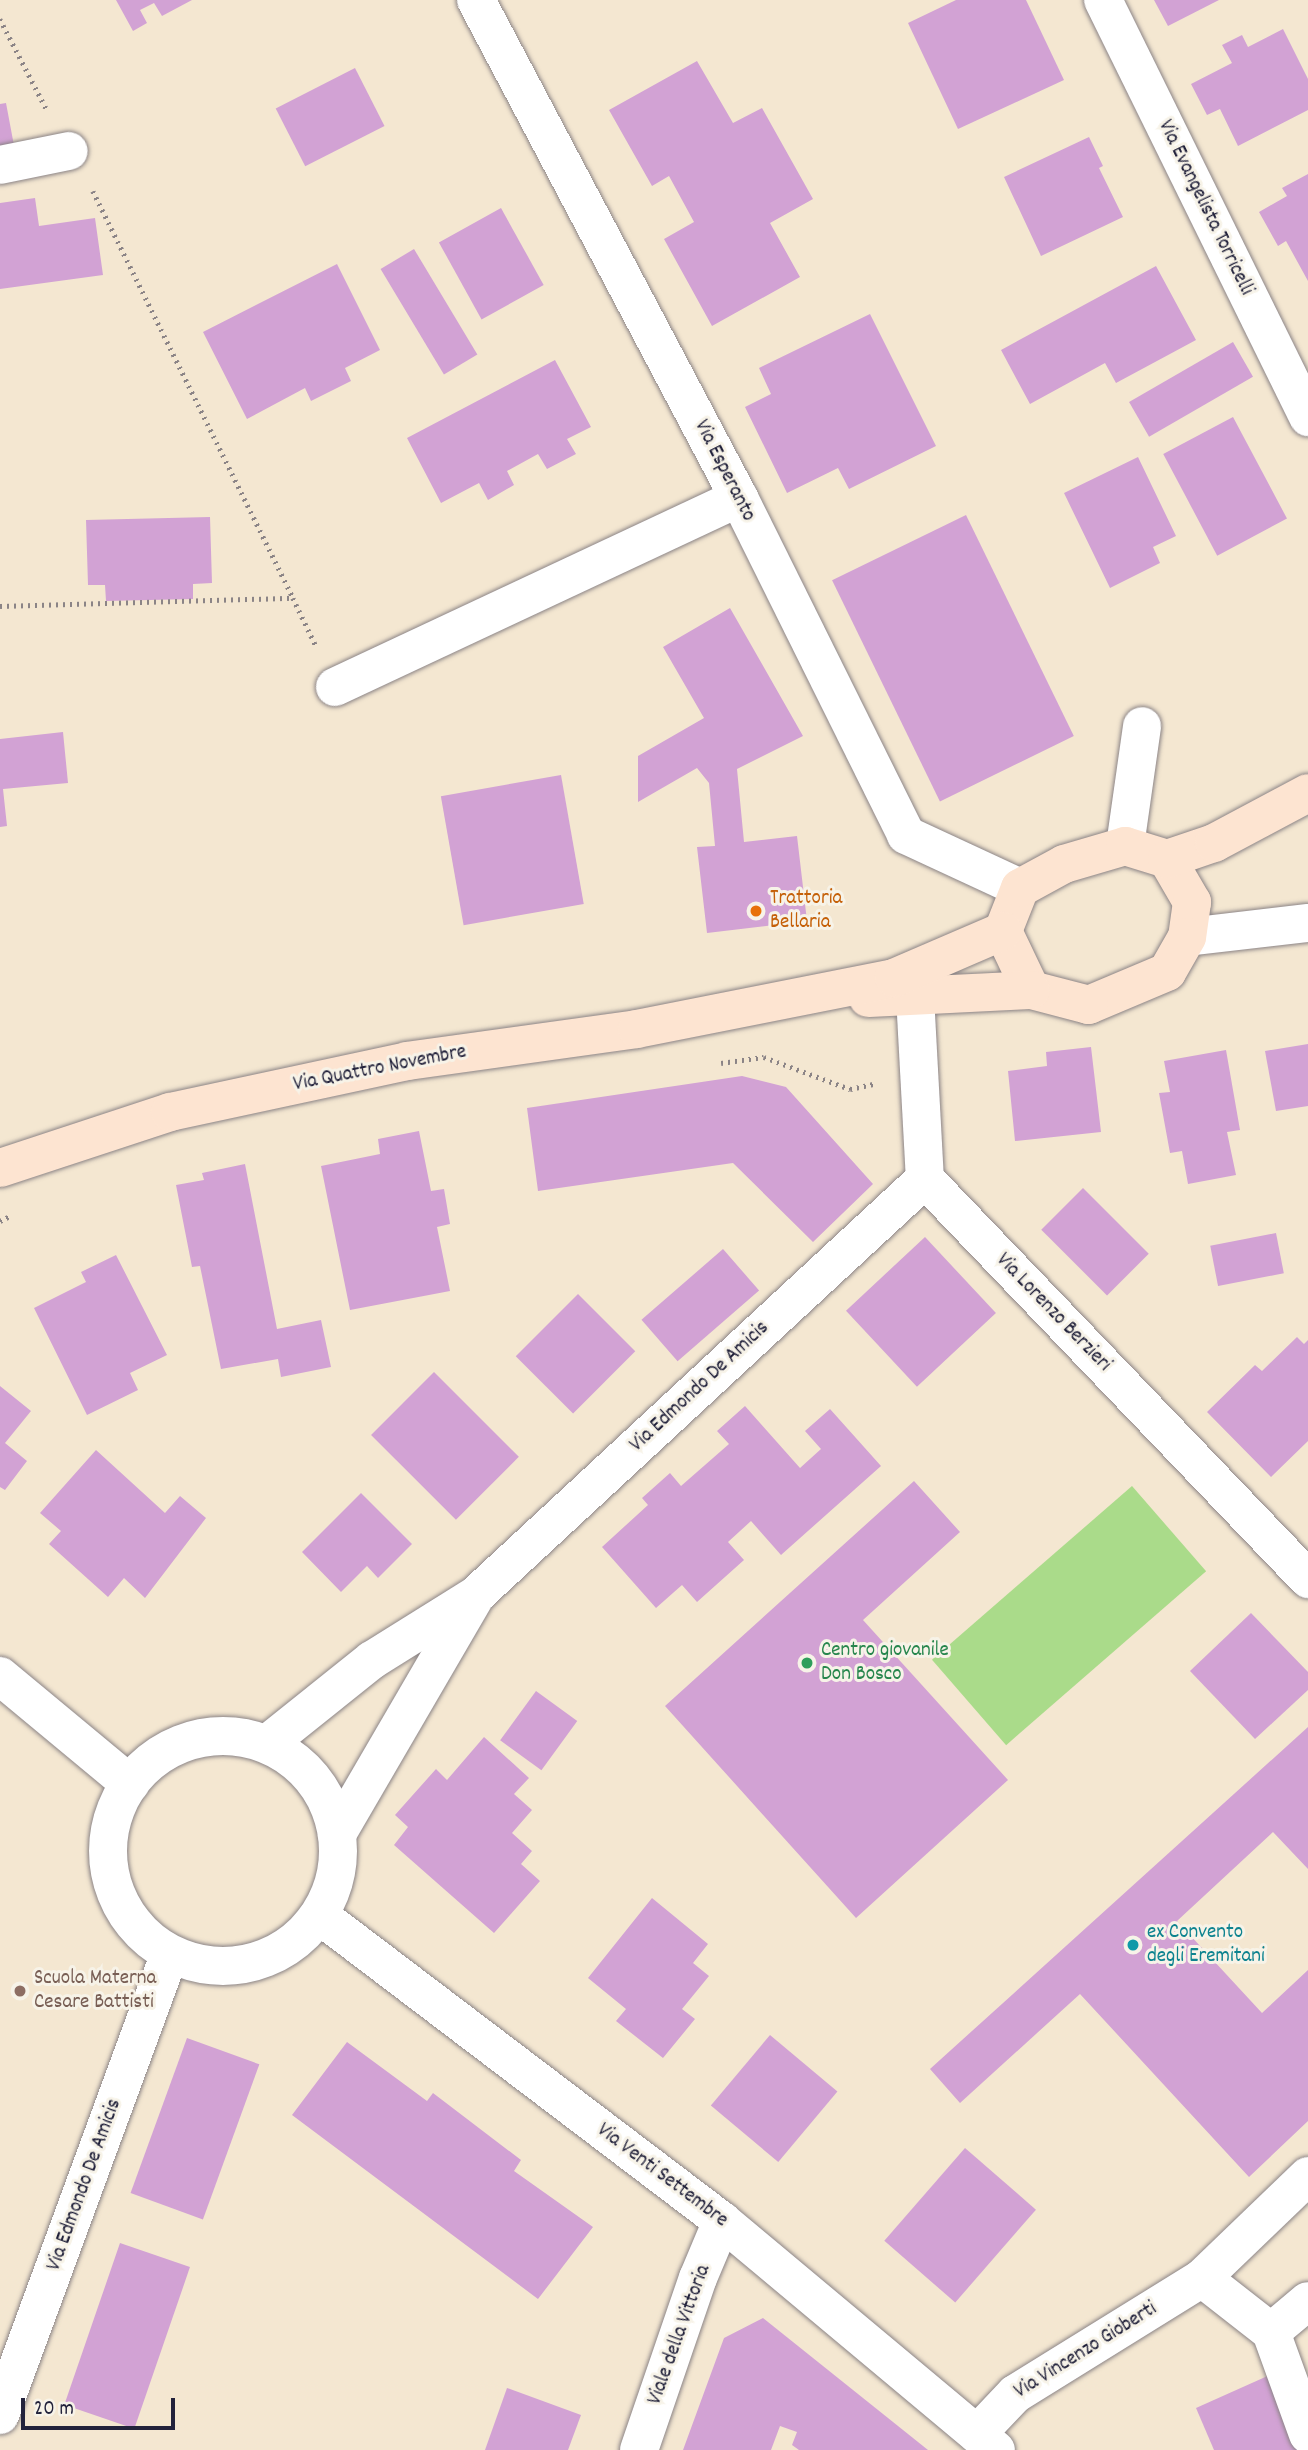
<!DOCTYPE html>
<html>
<head>
<meta charset="utf-8">
<style>
	body { margin:0 }
	#map { position:relative; width:1308px; height:2450px; overflow:hidden; background:#f4e7d1; font-family:Dekko,sans-serif }
	div>[style] { position:absolute }
	[style*='--x'] { left:calc(var(--x)*1px); top:calc(var(--y)*1px); width:calc(var(--w)*1px); rotate:calc(var(--a)*1deg) }
	.green>* { inset:0; background:#aadb8a; transform-origin:0 0 }
	.building>* { inset:0; background:#d2a2d4; transform-origin:0 0 }
	.path>* { height:4.5px; margin-top:-2.25px; transform-origin:0; background:repeating-linear-gradient(90deg,#8b8486 0 2px,transparent 0 7px) }
	.roads { filter:drop-shadow(0 0 2px #8b8486) drop-shadow(0 0 2px #8b8486) }
	.street>* { height:38px; margin:-19px; padding:0 19px; transform-origin:19px; border-radius:19px; background:#fff }
	.street>.ring { margin:-19px; padding:0; box-sizing:content-box; background:none; border:38px solid #fff; border-radius:50% }
	.secondary>* { height:38px; margin:-19px; padding:0 19px; transform-origin:19px; border-radius:19px; background:#fde4d1 }
	.dots>* { width:19px; height:19px; translate:-50% -50%; box-sizing:border-box; border:4px solid #f7f3e8; border-radius:50% }
	span { translate:-50% -50%; white-space:nowrap; text-align:center; line-height:1.15; -webkit-text-stroke:6px #f7f3e8; paint-order:stroke }
	.street-label { font-size:21px; color:#22223b }
	.food-label { font-size:21px; color:#c56008 }
	.left { translate:0 -50%; text-align:left }
	.leisure-label { font-size:21px; color:#27864d }
	.culture-label { font-size:21px; color:#0d838f }
	.education-label { font-size:21px; color:#785e54 }
	.scale { position:absolute; left:21px; top:2398px; width:154px; height:32px; box-sizing:border-box; border:4px solid #22223b; border-top:0; padding-left:9px; font-size:21px; line-height:24px; white-space:nowrap; color:#22223b; -webkit-text-stroke:5px #f7f3e8; paint-order:stroke }
</style>
</head>
<body>
<div id="map">
	<div class="green">
		<i style="left:1132px;top:1486px;width:113px;height:265px;rotate:49deg"></i>
	</div>
	<div class="building">
		<i style="clip-path:polygon(116px 0,192px 0,162px 16px,154px 3px,140px 10px,147px 23px,133px 31px)"></i>
		<i style="clip-path:polygon(956px 0,1026px 0,1064px 80px,958px 129px,908px 23px)"></i>
		<i style="clip-path:polygon(1154px 0,1219px 0,1168px 26px)"></i>
		<i style="clip-path:polygon(1283px 29px,1308px 79px,1308px 110px,1238px 146px,1220px 109px,1207px 115px,1191px 84px,1232px 63px,1222px 45px,1242px 35px,1248px 47px)"></i>
		<i style="clip-path:polygon(697px 61px,733px 123px,762px 108px,813px 199px,770px 223px,800px 277px,712px 326px,664px 239px,694px 222px,669px 176px,652px 186px,609px 110px)"></i>
		<i style="left:355px;top:68px;width:65px;height:89px;rotate:63deg"></i>
		<i style="clip-path:polygon(6px 103px,15px 151px,0 153px,0 104px)"></i>
		<i style="clip-path:polygon(1089px 137px,1103px 166px,1099px 168px,1123px 217px,1041px 256px,1004px 177px)"></i>
		<i style="clip-path:polygon(1308px 174px,1308px 281px,1286px 241px,1278px 246px,1259px 212px,1287px 196px,1282px 188px)"></i>
		<i style="clip-path:polygon(35px 198px,39px 226px,95px 218px,103px 275px,0 289px,0 203px)"></i>
		<i style="left:501px;top:208px;width:88px;height:71px;rotate:61deg"></i>
		<i style="left:414px;top:249px;width:123px;height:39px;rotate:59deg"></i>
		<i style="clip-path:polygon(337px 264px,380px 350px,345px 368px,351px 381px,311px 401px,305px 388px,247px 419px,203px 332px)"></i>
		<i style="clip-path:polygon(1156px 266px,1196px 340px,1116px 383px,1105px 363px,1030px 404px,1001px 350px)"></i>
		<i style="clip-path:polygon(870px 314px,936px 446px,849px 489px,838px 468px,787px 493px,745px 407px,771px 394px,759px 368px)"></i>
		<i style="left:1233px;top:342px;width:40px;height:120px;rotate:60deg"></i>
		<i style="clip-path:polygon(555px 360px,591px 427px,567px 439px,576px 454px,547px 469px,538px 454px,507px 471px,514px 485px,488px 500px,479px 483px,441px 503px,407px 438px)"></i>
		<i style="left:1233px;top:417px;width:115px;height:79px;rotate:62deg"></i>
		<i style="clip-path:polygon(1138px 457px,1176px 536px,1153px 547px,1160px 563px,1110px 588px,1064px 493px)"></i>
		<i style="left:966px;top:515px;width:246px;height:149px;rotate:64deg"></i>
		<i style="clip-path:polygon(210px 517px,212px 583px,193px 584px,193px 599px,106px 601px,105px 585px,88px 585px,86px 520px)"></i>
		<i style="clip-path:polygon(730px 608px,803px 736px,737px 769px,744px 842px,797px 836px,807px 921px,707px 933px,697px 847px,715px 846px,709px 783px,697px 768px,638px 802px,638px 756px,704px 718px,663px 647px)"></i>
		<i style="clip-path:polygon(63px 732px,68px 783px,3px 789px,7px 826px,0 827px,0 739px)"></i>
		<i style="left:561px;top:775px;width:131px;height:122px;rotate:80deg"></i>
		<i style="clip-path:polygon(1308px 1044px,1308px 1106px,1276px 1111px,1265px 1051px)"></i>
		<i style="clip-path:polygon(1091px 1047px,1101px 1132px,1015px 1141px,1008px 1071px,1047px 1066px,1046px 1052px)"></i>
		<i style="clip-path:polygon(1226px 1050px,1240px 1130px,1227px 1132px,1236px 1175px,1188px 1184px,1182px 1151px,1170px 1153px,1159px 1093px,1170px 1092px,1164px 1061px)"></i>
		<i style="clip-path:polygon(742px 1076px,786px 1087px,873px 1184px,813px 1242px,733px 1163px,538px 1191px,527px 1108px)"></i>
		<i style="clip-path:polygon(419px 1131px,431px 1191px,444px 1189px,450px 1224px,437px 1227px,450px 1291px,350px 1310px,321px 1166px,380px 1154px,378px 1139px)"></i>
		<i style="clip-path:polygon(245px 1164px,277px 1329px,321px 1320px,331px 1367px,281px 1377px,278px 1359px,221px 1369px,200px 1266px,192px 1267px,176px 1185px,204px 1180px,202px 1173px)"></i>
		<i style="left:1083px;top:1188px;width:93px;height:59px;rotate:45deg"></i>
		<i style="left:1276px;top:1233px;width:41px;height:67px;rotate:79deg"></i>
		<i style="left:925px;top:1237px;width:104px;height:108px;rotate:47deg"></i>
		<i style="left:723px;top:1249px;width:55px;height:108px;rotate:49deg"></i>
		<i style="clip-path:polygon(116px 1255px,167px 1355px,130px 1373px,138px 1390px,87px 1415px,34px 1308px,86px 1282px,81px 1272px)"></i>
		<i style="left:578px;top:1294px;width:81px;height:88px;rotate:45deg"></i>
		<i style="clip-path:polygon(1297px 1337px,1304px 1344px,1308px 1340px,1308px 1441px,1271px 1477px,1207px 1412px,1255px 1365px,1262px 1371px)"></i>
		<i style="left:434px;top:1372px;width:120px;height:89px;rotate:45deg"></i>
		<i style="clip-path:polygon(0 1386px,31px 1411px,5px 1443px,27px 1461px,5px 1490px,0 1487px)"></i>
		<i style="clip-path:polygon(745px 1406px,800px 1468px,821px 1449px,805px 1431px,830px 1409px,881px 1466px,781px 1555px,751px 1521px,728px 1542px,744px 1560px,697px 1602px,682px 1585px,656px 1608px,602px 1547px,648px 1505px,642px 1498px,670px 1473px,681px 1486px,729px 1444px,717px 1431px)"></i>
		<i style="clip-path:polygon(96px 1450px,165px 1513px,180px 1496px,206px 1518px,145px 1598px,124px 1578px,108px 1597px,49px 1544px,61px 1531px,40px 1513px)"></i>
		<i style="clip-path:polygon(914px 1481px,960px 1532px,863px 1620px,1008px 1780px,856px 1918px,665px 1706px)"></i>
		<i style="clip-path:polygon(361px 1493px,412px 1544px,378px 1578px,367px 1566px,341px 1592px,302px 1552px)"></i>
		<i style="clip-path:polygon(1251px 1613px,1308px 1672px,1308px 1690px,1255px 1739px,1190px 1671px)"></i>
		<i style="left:536px;top:1691px;width:51px;height:61px;rotate:36deg"></i>
		<i style="clip-path:polygon(1308px 1727px,1308px 1869px,1273px 1832px,1177px 1921px,1262px 2013px,1308px 1970px,1308px 2121px,1249px 2177px,1080px 1994px,960px 2103px,930px 2069px)"></i>
		<i style="clip-path:polygon(484px 1737px,529px 1778px,514px 1794px,532px 1810px,512px 1833px,532px 1851px,521px 1864px,540px 1881px,494px 1933px,394px 1845px,408px 1827px,395px 1815px,436px 1769px,447px 1780px)"></i>
		<i style="clip-path:polygon(652px 1898px,708px 1944px,693px 1963px,709px 1976px,682px 2009px,695px 2019px,663px 2058px,616px 2021px,626px 2009px,588px 1978px)"></i>
		<i style="left:770px;top:2035px;width:88px;height:92px;rotate:40deg"></i>
		<i style="left:187px;top:2038px;width:77px;height:165px;rotate:20deg"></i>
		<i style="clip-path:polygon(347px 2042px,427px 2101px,433px 2093px,521px 2160px,514px 2171px,593px 2227px,538px 2299px,292px 2115px)"></i>
		<i style="left:965px;top:2148px;width:94px;height:123px;rotate:41deg"></i>
		<i style="left:120px;top:2243px;width:74px;height:171px;rotate:19deg"></i>
		<i style="clip-path:polygon(763px 2318px,928px 2450px,799px 2450px,792px 2445px,797px 2432px,780px 2426px,771px 2450px,683px 2450px,724px 2338px)"></i>
		<i style="clip-path:polygon(1274px 2373px,1305px 2450px,1214px 2450px,1196px 2408px)"></i>
		<i style="clip-path:polygon(507px 2388px,581px 2415px,568px 2450px,485px 2450px)"></i>
	</div>
	<div class="path">
		<i style="--x:0;--y:19;--w:102;--a:62.7"></i>
		<i style="--x:93;--y:191;--w:453;--a:63.8"></i>
		<i style="--x:0;--y:606;--w:293;--a:-1.6"></i>
		<i style="--x:293;--y:598;--w:53;--a:64.4"></i>
		<i style="--x:721;--y:1063;--w:43;--a:-7.9"></i>
		<i style="--x:764;--y:1057;--w:92;--a:20.4"></i>
		<i style="--x:850;--y:1089;--w:25;--a:-12"></i>
		<i style="--x:0;--y:1221;--w:11;--a:-27"></i>
	</div>
	<div class="roads">
		<div class="street">
			<i style="--x:476;--y:0;--w:563;--a:62.16"></i>
			<i style="--x:739;--y:498;--w:376;--a:63.6"></i>
			<i style="--x:906;--y:835;--w:126;--a:24.9"></i>
			<i style="--x:1103;--y:0;--w:465;--a:63.8"></i>
			<i style="--x:0;--y:165;--w:70;--a:-11.5"></i>
			<i style="--x:335;--y:687;--w:446;--a:-25.1"></i>
			<i style="--x:1125;--y:846;--w:121;--a:-81.9"></i>
			<i style="--x:1187;--y:937;--w:122;--a:-6.6"></i>
			<i style="--x:915;--y:996;--w:183;--a:86.9"></i>
			<i style="--x:925;--y:1179;--w:554;--a:46.24"></i>
			<i style="--x:0;--y:1676;--w:169;--a:39.7"></i>
			<i class="ring" style="left:108px;top:1736px;width:192px;height:192px"></i>
			<i style="--x:267;--y:1744;--w:134;--a:-38.7"></i>
			<i style="--x:372;--y:1660;--w:123;--a:-32"></i>
			<i style="--x:476;--y:1595;--w:612;--a:-42.82"></i>
			<i style="--x:337;--y:1834;--w:271;--a:-59.8"></i>
			<i style="--x:319;--y:1915;--w:506;--a:37.21"></i>
			<i style="--x:722;--y:2221;--w:357;--a:39.9"></i>
			<i style="--x:1202;--y:2278;--w:88;--a:38"></i>
			<i style="--x:1271;--y:2332;--w:109;--a:70.1"></i>
			<i style="--x:1271;--y:2332;--w:48;--a:-40"></i>
			<i style="--x:0;--y:2415;--w:491;--a:-69.8"></i>
			<i style="--x:977;--y:2434;--w:55;--a:-46.5"></i>
			<i style="--x:1015;--y:2394;--w:220;--a:-31.8"></i>
			<i style="--x:1202;--y:2278;--w:147;--a:-43.9"></i>
			<i style="--x:639;--y:2450;--w:182;--a:-71.1"></i>
			<i style="--x:698;--y:2278;--w:62;--a:-67.2"></i>
		</div>
		<div class="secondary">
			<i style="--x:1167;--y:859;--w:50;--a:59.8"></i>
			<i style="--x:1192;--y:902;--w:35;--a:98"></i>
			<i style="--x:1187;--y:937;--w:40;--a:119.7"></i>
			<i style="--x:1167;--y:972;--w:85;--a:157.1"></i>
			<i style="--x:1089;--y:1005;--w:60;--a:-165.5"></i>
			<i style="--x:1031;--y:990;--w:65;--a:-115.4"></i>
			<i style="--x:1003;--y:931;--w:46;--a:-68.4"></i>
			<i style="--x:1020;--y:888;--w:50;--a:-28.6"></i>
			<i style="--x:1064;--y:864;--w:64;--a:-16.4"></i>
			<i style="--x:1125;--y:846;--w:44;--a:17.2"></i>
			<i style="--x:1167;--y:859;--w:50;--a:-18.8"></i>
			<i style="--x:1214;--y:843;--w:106;--a:-28"></i>
			<i style="--x:868;--y:998;--w:163;--a:-2.8"></i>
			<i style="--x:0;--y:1168;--w:179;--a:-18.2"></i>
			<i style="--x:170;--y:1112;--w:242;--a:-12.1"></i>
			<i style="--x:407;--y:1061;--w:232;--a:-7.9"></i>
			<i style="--x:637;--y:1029;--w:262;--a:-11.2"></i>
			<i style="--x:894;--y:978;--w:119;--a:-23.3"></i>
		</div>
	</div>
	<div class="dots">
		<i style="left:756px;top:911px;background:#e8710a"></i>
		<i style="left:807px;top:1663px;background:#2e9e5b"></i>
		<i style="left:1133px;top:1945px;background:#0f9aa8"></i>
		<i style="left:20px;top:1991px;background:#8d6e63"></i>
	</div>
	<div class="street-label">
		<span style="left:1205px;top:208px;rotate:64deg">Via Evangelista Torricelli</span>
		<span style="left:724px;top:471px;rotate:63deg">Via Esperanto</span>
		<span style="left:380px;top:1069px;rotate:-11deg">Via Quattro Novembre</span>
		<span style="left:1053px;top:1313px;rotate:46deg">Via Lorenzo Berzieri</span>
		<span style="left:700px;top:1387px;rotate:-43deg">Via Edmondo De Amicis</span>
		<span style="left:662px;top:2176px;rotate:37deg">Via Venti Settembre</span>
		<span style="left:85px;top:2185px;rotate:-70deg">Via Edmondo De Amicis</span>
		<span style="left:680px;top:2335px;rotate:-70deg">Viale della Vittoria</span>
		<span style="left:1086px;top:2351px;rotate:-32deg">Via Vincenzo Gioberti</span>
	</div>
	<div class="food-label">
		<span class="left" style="left:770px;top:911px">Trattoria<br>Bellaria</span>
	</div>
	<div class="leisure-label">
		<span class="left" style="left:821px;top:1663px">Centro giovanile<br>Don Bosco</span>
	</div>
	<div class="culture-label">
		<span class="left" style="left:1147px;top:1945px">ex Convento<br>degli Eremitani</span>
	</div>
	<div class="education-label">
		<span class="left" style="left:34px;top:1991px">Scuola Materna<br>Cesare Battisti</span>
	</div>
	<div class="scale">20 m</div>
</div>
</body>
</html>
